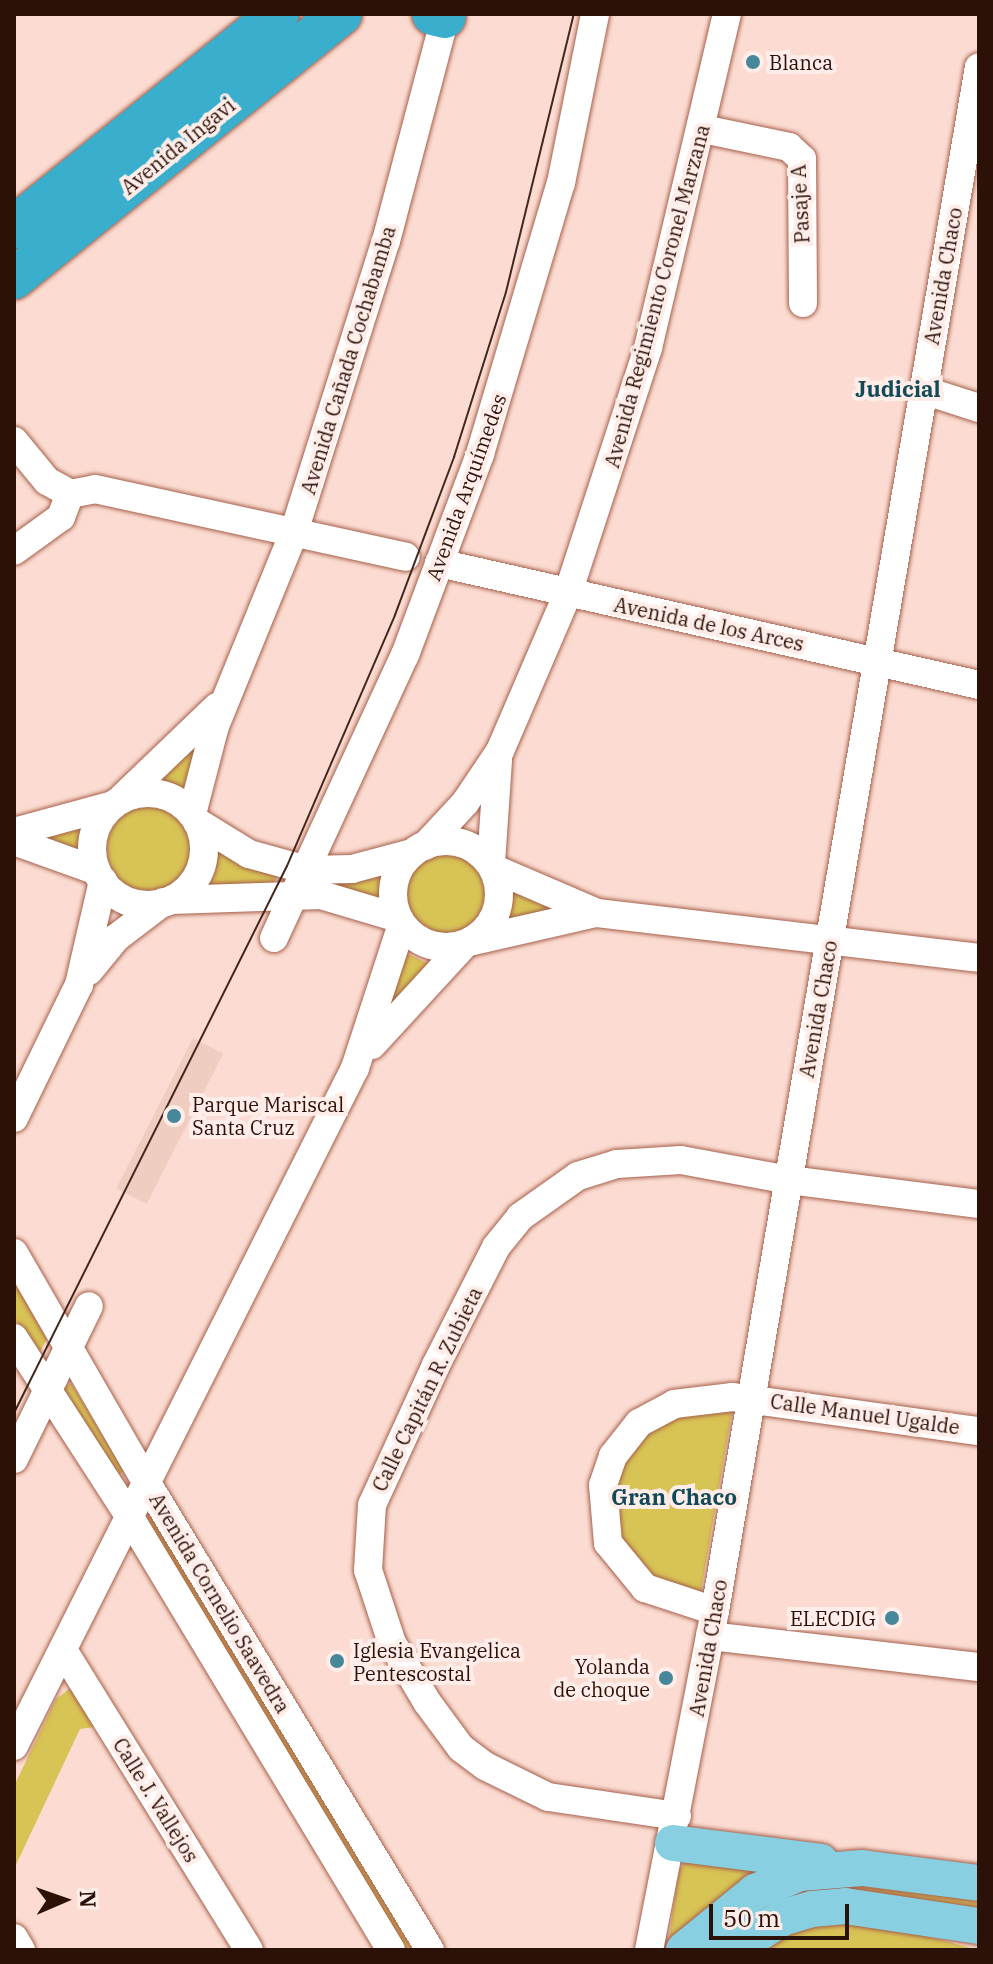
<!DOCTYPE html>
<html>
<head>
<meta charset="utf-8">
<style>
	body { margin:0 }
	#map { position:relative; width:993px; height:1964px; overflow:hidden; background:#fcdcd2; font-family:"IBM Plex Serif",serif }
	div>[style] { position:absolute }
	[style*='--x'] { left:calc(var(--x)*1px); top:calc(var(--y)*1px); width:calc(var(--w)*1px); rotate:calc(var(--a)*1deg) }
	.built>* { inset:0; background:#f0cdc1; transform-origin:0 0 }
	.green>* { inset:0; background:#d8c355; transform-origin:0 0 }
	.round { border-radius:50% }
	.roads { filter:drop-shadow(0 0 2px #a6604b) drop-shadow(0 0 2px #a6604b) }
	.minor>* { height:28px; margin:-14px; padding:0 14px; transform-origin:14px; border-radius:14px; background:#fff }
	.minor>.ring { margin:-14px; padding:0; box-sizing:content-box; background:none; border:28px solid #fff; border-radius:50% }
	.major>* { height:36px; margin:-18px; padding:0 18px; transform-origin:18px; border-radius:18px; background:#88cfe1 }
	.highway>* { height:42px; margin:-21px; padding:0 21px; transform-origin:21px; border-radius:21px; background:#39afcd }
	.tram>* { height:2px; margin:-1px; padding:0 1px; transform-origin:1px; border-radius:1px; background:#42271d }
	.dots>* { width:22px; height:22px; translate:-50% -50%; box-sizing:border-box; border:4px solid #feede8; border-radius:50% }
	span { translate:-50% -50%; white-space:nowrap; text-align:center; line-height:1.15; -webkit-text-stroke:8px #feede8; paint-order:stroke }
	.poi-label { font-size:20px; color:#2c1108 }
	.left { translate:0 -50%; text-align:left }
	.right { translate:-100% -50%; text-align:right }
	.street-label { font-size:20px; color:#2c1108 }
	.neighbourhood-label { font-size:22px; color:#134a58; font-weight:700 }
	.frame { position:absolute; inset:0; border:16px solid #2c1108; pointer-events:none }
	.north { position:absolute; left:24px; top:1860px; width:80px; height:80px; -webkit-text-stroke:6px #feede8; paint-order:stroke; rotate:88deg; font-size:22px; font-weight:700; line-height:32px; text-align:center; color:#2c1108 }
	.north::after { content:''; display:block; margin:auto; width:28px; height:36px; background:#2c1108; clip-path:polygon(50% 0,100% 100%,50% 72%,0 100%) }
	.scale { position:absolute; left:709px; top:1904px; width:140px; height:36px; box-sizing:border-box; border:4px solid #2c1108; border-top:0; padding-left:10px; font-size:24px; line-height:28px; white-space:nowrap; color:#2c1108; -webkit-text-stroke:6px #feede8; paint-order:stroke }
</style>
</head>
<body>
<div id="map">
	<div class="built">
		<i style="left:193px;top:1038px;width:34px;height:169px;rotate:27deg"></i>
	</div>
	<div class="green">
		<i style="clip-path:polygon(201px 735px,189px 798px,153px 784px)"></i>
		<i class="round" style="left:107px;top:806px;width:86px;height:86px"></i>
		<i style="clip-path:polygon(90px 819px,84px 856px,17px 837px)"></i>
		<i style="clip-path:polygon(219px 850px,278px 874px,273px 884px,210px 887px)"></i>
		<i class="round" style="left:404px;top:852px;width:82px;height:82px"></i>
		<i style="clip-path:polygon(385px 871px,381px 903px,330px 884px,332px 881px)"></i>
		<i style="clip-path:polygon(511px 888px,539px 904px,578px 912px,497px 933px)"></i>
		<i style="clip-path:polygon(402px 951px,435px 967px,382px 1023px)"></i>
		<i style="clip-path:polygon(14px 1263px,53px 1326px,38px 1356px,14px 1317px)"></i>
		<i style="left:71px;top:1383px;width:103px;height:9px;rotate:59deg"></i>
		<i style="clip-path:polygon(713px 1411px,732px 1412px,700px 1597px,669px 1589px,624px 1555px,611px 1512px,621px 1460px,635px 1442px,667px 1416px)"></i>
		<i style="left:152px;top:1515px;width:509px;height:11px;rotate:59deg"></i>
		<i style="clip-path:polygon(69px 1689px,78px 1690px,101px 1726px,80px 1729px,14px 1869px,14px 1786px,56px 1699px)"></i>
		<i style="clip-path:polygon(686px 1862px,770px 1870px,668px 1948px,678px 1870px)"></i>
		<i style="clip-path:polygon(829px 1883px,979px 1895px,979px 1911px,729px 1926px,774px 1896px)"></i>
		<i style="clip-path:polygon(815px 1915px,922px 1935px,979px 1950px,741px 1950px)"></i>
	</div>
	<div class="roads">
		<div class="minor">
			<i style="--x:703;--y:129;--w:88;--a:11.8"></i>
			<i style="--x:789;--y:147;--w:18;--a:43"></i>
			<i style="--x:802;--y:159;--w:144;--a:89.6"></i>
			<i style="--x:923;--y:390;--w:59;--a:17.8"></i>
			<i style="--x:14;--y:441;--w:52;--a:50.5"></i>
			<i style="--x:47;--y:481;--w:26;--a:29"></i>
			<i style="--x:70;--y:494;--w:25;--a:-11"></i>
			<i style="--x:95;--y:489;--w:318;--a:12.3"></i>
			<i style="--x:14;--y:551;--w:58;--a:-35.9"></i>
			<i style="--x:61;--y:517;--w:25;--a:-69"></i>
			<i style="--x:439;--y:563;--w:554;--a:12.73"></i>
			<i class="ring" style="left:92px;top:793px;width:84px;height:84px"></i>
			<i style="--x:123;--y:797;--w:130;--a:-43.8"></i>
			<i style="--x:192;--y:814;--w:91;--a:-75.4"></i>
			<i style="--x:215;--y:726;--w:209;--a:-67.8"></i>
			<i style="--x:294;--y:532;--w:305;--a:-72.5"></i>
			<i style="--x:386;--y:241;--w:235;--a:-75.2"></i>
			<i style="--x:197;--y:822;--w:61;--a:31.6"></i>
			<i style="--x:249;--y:854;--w:60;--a:15.4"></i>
			<i style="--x:307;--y:870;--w:45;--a:-1.3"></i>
			<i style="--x:352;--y:869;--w:62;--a:-14.9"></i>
			<i style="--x:14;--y:832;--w:99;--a:-15.2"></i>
			<i style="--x:14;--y:841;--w:88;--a:19.9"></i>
			<i class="ring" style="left:393px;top:841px;width:78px;height:78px"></i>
			<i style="--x:425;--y:846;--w:59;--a:-47.1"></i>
			<i style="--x:465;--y:803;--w:63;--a:-56.1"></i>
			<i style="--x:500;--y:751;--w:172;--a:-66.7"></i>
			<i style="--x:568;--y:593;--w:258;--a:-71.9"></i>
			<i style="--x:648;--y:348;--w:343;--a:-76.7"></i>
			<i style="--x:491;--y:863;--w:104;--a:-86.1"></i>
			<i style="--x:495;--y:869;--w:111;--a:23.3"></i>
			<i style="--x:597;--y:913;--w:385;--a:6.7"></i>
			<i style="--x:171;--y:900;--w:150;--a:-1.9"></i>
			<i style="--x:321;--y:895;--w:80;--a:16.6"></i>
			<i style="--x:274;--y:938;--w:312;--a:-65.2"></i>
			<i style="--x:405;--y:655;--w:215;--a:-69.5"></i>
			<i style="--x:480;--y:454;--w:283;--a:-73.4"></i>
			<i style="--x:561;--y:183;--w:172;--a:-78.6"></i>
			<i style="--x:473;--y:941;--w:122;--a:-12.8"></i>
			<i style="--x:89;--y:971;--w:43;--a:-50.7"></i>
			<i style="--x:116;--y:938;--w:59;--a:-37.5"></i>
			<i style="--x:372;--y:1045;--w:136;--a:-47.4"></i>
			<i style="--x:14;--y:1118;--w:148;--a:-64"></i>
			<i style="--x:79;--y:985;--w:107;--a:-77"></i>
			<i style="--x:14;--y:1253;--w:266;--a:60"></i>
			<i style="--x:147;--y:1483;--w:546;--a:58.78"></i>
			<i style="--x:14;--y:1338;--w:212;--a:57.1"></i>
			<i style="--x:129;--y:1516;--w:507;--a:58.88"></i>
			<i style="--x:14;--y:1459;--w:170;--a:-63.9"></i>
			<i style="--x:715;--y:1611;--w:74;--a:-161.8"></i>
			<i style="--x:645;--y:1588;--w:58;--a:-129.4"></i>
			<i style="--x:608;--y:1543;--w:58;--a:-94.9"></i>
			<i style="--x:603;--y:1485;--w:31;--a:-71"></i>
			<i style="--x:613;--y:1456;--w:42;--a:-51.8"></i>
			<i style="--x:639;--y:1423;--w:40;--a:-28"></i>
			<i style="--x:674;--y:1404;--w:59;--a:-6.8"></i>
			<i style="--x:733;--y:1397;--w:248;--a:7.9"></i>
			<i style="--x:710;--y:1636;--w:271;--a:6.6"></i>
			<i style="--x:63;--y:1650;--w:353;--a:58.2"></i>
			<i style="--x:14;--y:1746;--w:759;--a:-63.3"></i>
			<i style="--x:355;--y:1068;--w:151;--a:-71.9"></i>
			<i style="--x:677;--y:1816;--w:130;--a:-171.6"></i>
			<i style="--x:548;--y:1797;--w:70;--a:-153.8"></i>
			<i style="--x:485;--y:1766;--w:30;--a:-143"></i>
			<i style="--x:461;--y:1748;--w:57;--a:-126.5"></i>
			<i style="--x:427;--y:1702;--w:69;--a:-120.7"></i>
			<i style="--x:392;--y:1643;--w:77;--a:-108.2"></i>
			<i style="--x:368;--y:1570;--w:65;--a:-86.5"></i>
			<i style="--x:372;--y:1505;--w:154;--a:-65.4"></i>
			<i style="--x:436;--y:1365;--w:132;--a:-63"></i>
			<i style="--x:496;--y:1247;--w:38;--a:-51"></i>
			<i style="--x:520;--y:1217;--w:71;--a:-35.3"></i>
			<i style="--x:578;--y:1176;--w:41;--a:-17.1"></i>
			<i style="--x:617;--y:1164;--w:64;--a:-3.6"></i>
			<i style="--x:681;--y:1160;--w:110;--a:10.5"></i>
			<i style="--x:789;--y:1180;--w:192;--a:7.2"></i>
			<i style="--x:14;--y:1938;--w:14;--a:60"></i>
			<i style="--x:649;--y:1950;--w:345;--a:-79"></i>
			<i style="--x:715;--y:1611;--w:1566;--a:-80.3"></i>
		</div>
		<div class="major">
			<i style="--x:673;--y:1843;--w:149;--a:7.3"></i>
			<i style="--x:684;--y:1950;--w:92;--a:-39.2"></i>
			<i style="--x:755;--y:1892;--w:49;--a:-22.9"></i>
			<i style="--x:800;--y:1873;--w:62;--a:-4.6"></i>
			<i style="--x:862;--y:1868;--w:118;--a:7.3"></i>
			<i style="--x:732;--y:1950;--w:59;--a:-32.6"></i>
			<i style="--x:782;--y:1918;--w:31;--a:-17"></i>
			<i style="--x:812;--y:1909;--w:33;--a:-5"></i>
			<i style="--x:845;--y:1906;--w:135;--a:8.5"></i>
		</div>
		<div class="highway">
			<i style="--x:433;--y:14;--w:12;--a:14"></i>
			<i style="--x:14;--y:227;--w:339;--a:-38.9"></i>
			<i style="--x:14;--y:278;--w:420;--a:-38.9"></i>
		</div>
	</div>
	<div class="tram">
		<i style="--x:14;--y:1413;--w:611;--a:-63.48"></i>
		<i style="--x:287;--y:866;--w:273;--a:-66.7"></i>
		<i style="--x:395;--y:615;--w:169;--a:-69.5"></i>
		<i style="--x:454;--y:457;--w:173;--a:-72.5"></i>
		<i style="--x:506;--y:292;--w:286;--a:-76.3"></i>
	</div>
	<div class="dots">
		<i style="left:753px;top:62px;background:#468799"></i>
		<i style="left:174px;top:1116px;background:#468799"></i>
		<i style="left:892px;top:1618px;background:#468799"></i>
		<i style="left:337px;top:1661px;background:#468799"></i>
		<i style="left:666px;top:1678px;background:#468799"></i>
	</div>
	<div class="poi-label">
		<span class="left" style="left:769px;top:62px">Blanca</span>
		<span class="left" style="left:192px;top:1116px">Parque Mariscal<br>Santa Cruz</span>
		<span class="right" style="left:876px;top:1618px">ELECDIG</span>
		<span class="left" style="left:353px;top:1662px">Iglesia Evangelica<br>Pentescostal</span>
		<span class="right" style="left:650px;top:1678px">Yolanda<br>de choque</span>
	</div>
	<div class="street-label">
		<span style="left:178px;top:146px;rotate:-39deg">Avenida Ingavi</span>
		<span style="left:800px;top:204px;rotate:-93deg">Pasaje A</span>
		<span style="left:943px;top:276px;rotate:-80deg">Avenida Chaco</span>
		<span style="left:657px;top:296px;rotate:-75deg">Avenida Regimiento Coronel Marzana</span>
		<span style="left:348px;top:360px;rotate:-73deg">Avenida Cañada Cochabamba</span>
		<span style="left:466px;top:487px;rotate:-70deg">Avenida Arquímedes</span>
		<span style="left:709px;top:624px;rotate:12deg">Avenida de los Arces</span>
		<span style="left:818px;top:1009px;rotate:-80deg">Avenida Chaco</span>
		<span style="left:427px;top:1389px;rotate:-64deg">Calle Capitán R. Zubieta</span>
		<span style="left:865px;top:1414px;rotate:8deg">Calle Manuel Ugalde</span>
		<span style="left:220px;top:1603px;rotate:59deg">Avenida Cornelio Saavedra</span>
		<span style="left:708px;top:1648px;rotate:-80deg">Avenida Chaco</span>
		<span style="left:156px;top:1800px;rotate:58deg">Calle J. Vallejos</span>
	</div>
	<div class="neighbourhood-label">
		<span style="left:898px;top:389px">Judicial</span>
		<span style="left:674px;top:1497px">Gran Chaco</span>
	</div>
	<div class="frame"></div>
	<div class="north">N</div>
	<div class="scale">50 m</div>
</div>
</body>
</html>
